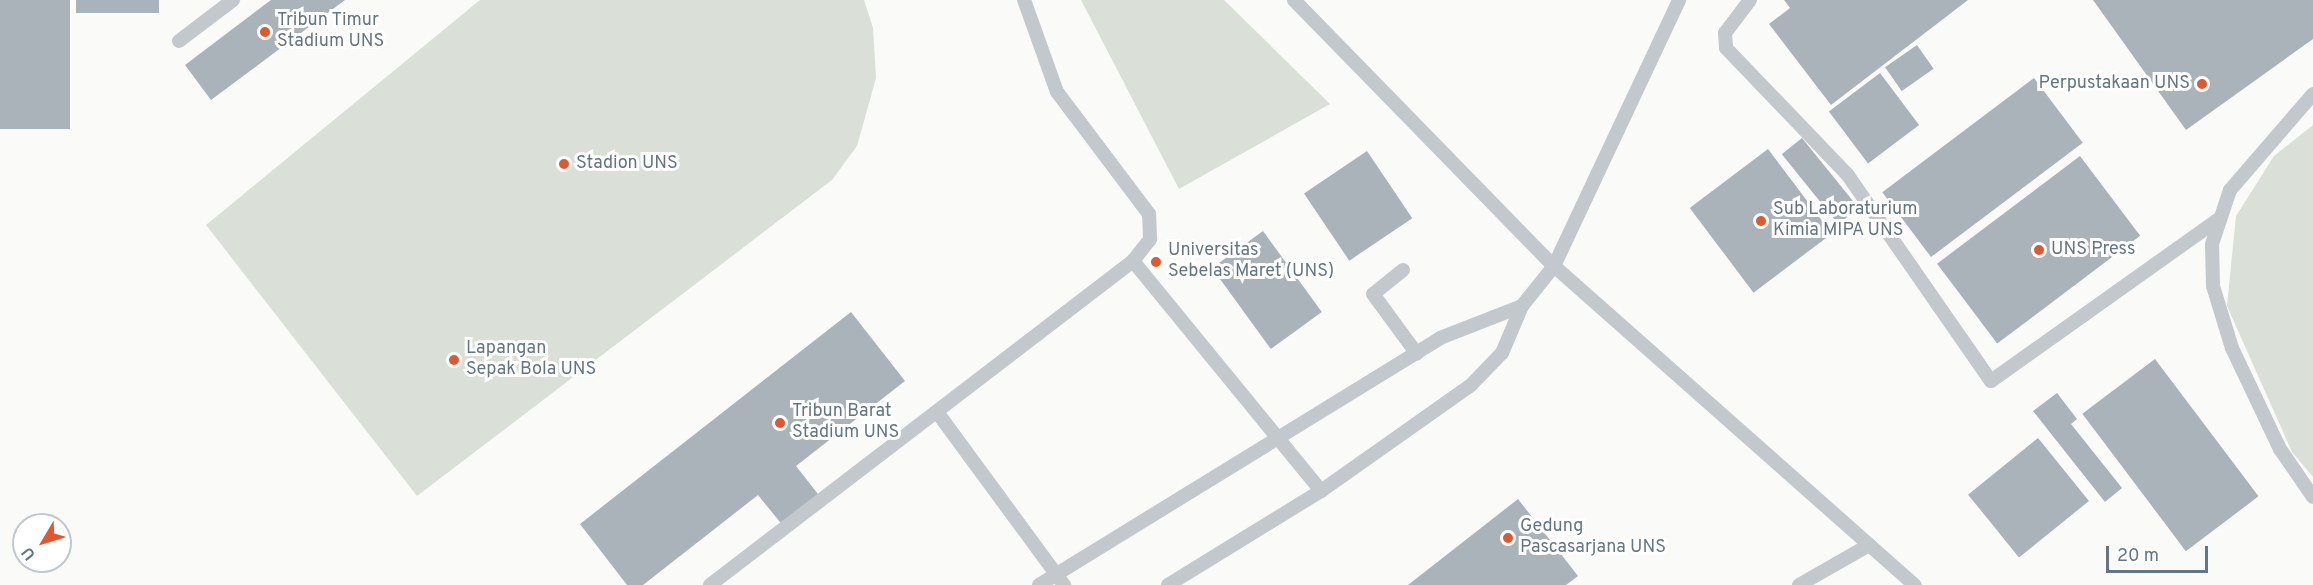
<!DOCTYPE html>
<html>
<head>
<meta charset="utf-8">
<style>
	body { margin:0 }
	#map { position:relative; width:2313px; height:585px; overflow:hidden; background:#fafaf8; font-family:Overpass,sans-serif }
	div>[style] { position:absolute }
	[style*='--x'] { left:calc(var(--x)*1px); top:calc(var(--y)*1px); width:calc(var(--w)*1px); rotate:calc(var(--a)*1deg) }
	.green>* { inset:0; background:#dadfd7 }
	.building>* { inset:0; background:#aab3b9; transform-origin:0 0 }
	.service>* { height:14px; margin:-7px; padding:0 7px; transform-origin:7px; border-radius:7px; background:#c3c8cc }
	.dots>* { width:16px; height:16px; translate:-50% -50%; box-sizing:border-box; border:3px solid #fff; border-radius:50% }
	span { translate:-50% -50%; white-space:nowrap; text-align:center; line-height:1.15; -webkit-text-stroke:6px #fff; paint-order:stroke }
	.poi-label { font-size:18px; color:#657683 }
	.left { translate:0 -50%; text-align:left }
	.right { translate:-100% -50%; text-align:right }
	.north { position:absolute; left:12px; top:513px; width:60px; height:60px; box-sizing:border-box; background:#fff; border:2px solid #c1c8cd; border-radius:50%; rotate:232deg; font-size:16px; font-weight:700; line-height:24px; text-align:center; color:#657683 }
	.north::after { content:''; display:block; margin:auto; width:21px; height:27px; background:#e4572e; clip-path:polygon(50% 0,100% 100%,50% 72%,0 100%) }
	.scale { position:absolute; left:2106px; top:546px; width:102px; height:27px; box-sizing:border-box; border:3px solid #657683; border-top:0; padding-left:8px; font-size:18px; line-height:21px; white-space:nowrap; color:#657683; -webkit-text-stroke:4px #fff; paint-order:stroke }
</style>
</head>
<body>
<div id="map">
	<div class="green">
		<i style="clip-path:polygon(480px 0,864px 0,873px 28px,876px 78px,857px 146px,832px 180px,417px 496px,206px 225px)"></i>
		<i style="clip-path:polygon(1081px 0,1224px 0,1330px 104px,1179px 189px)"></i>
		<i style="clip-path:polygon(2313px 125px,2313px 477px,2292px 452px,2227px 306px,2236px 216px,2274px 156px)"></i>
	</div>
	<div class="building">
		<i style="left:0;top:0;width:70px;height:129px"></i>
		<i style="left:76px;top:0;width:83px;height:13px"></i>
		<i style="clip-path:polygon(271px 0,345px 0,211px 100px,185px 65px)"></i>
		<i style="clip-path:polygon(1784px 0,1968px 0,1831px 105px,1769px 24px,1790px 8px)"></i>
		<i style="clip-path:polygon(2093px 0,2313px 0,2313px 39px,2186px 130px)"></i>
		<i style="left:1917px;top:45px;width:29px;height:39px;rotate:55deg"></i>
		<i style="left:1880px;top:73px;width:65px;height:64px;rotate:53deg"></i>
		<i style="left:2034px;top:78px;width:81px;height:190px;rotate:53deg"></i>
		<i style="left:1802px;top:138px;width:90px;height:26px;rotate:51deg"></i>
		<i style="left:1768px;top:149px;width:106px;height:98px;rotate:53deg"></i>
		<i style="left:1367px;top:151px;width:81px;height:76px;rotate:56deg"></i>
		<i style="left:2080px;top:156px;width:100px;height:179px;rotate:53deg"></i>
		<i style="left:1263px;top:231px;width:100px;height:63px;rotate:54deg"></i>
		<i style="clip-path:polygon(851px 312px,905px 381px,796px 466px,821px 498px,784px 527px,758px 495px,643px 585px,627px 585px,580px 524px)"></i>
		<i style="left:2155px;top:359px;width:172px;height:91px;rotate:53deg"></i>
		<i style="clip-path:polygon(2057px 393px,2077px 419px,2071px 424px,2122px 488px,2105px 502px,2033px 411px)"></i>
		<i style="left:2038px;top:438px;width:81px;height:90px;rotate:51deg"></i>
		<i style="clip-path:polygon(1518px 499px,1578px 576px,1566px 585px,1408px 585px)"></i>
	</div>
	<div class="service">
		<i style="--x:1294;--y:0;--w:372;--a:45.7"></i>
		<i style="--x:1554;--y:266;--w:482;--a:41.5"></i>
		<i style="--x:1750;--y:0;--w:41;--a:127.1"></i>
		<i style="--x:1725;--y:33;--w:15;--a:86"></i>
		<i style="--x:1726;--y:48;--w:175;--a:46.2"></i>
		<i style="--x:1847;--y:174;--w:252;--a:55.2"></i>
		<i style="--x:1991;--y:381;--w:281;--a:-35.4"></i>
		<i style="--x:179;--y:41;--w:68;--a:-37.2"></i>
		<i style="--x:2313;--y:94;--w:127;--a:130.8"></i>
		<i style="--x:2230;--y:190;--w:57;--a:108.4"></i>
		<i style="--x:2212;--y:244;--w:42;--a:88.6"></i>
		<i style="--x:2213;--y:286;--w:65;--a:73"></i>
		<i style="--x:2232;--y:348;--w:112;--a:64.6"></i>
		<i style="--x:2280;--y:449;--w:58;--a:55.5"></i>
		<i style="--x:1133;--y:261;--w:297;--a:50.7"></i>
		<i style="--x:1403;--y:270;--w:38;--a:141"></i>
		<i style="--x:1373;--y:294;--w:74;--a:53.7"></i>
		<i style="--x:937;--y:412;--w:215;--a:53.7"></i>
		<i style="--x:710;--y:585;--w:533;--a:-37.45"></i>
		<i style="--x:1133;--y:261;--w:28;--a:-52"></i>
		<i style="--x:1150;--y:239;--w:25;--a:-92"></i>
		<i style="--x:1149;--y:214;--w:153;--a:-127"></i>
		<i style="--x:1057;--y:92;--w:98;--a:-109.7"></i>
		<i style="--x:1039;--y:585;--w:471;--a:-31.6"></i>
		<i style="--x:1440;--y:338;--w:88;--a:-21.3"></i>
		<i style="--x:1168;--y:585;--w:180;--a:-31.6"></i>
		<i style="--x:1321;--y:491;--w:182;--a:-35.2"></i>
		<i style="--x:1470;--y:386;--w:46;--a:-45.9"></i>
		<i style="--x:1502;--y:353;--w:51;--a:-66.9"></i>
		<i style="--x:1522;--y:306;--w:51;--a:-51.3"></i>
		<i style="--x:1554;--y:266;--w:294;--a:-64.8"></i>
		<i style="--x:1799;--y:585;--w:81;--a:-29.7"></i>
	</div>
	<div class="dots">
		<i style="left:265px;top:32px;background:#e4572e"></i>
		<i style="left:2202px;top:84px;background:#e4572e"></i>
		<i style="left:564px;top:164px;background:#e4572e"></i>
		<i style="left:1761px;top:221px;background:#e4572e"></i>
		<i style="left:2039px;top:250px;background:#e4572e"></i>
		<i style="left:1156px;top:262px;background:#e4572e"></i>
		<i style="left:454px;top:360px;background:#e4572e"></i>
		<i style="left:780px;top:423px;background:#e4572e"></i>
		<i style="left:1508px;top:538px;background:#e4572e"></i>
	</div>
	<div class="poi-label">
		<span class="left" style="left:277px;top:32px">Tribun Timur<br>Stadium UNS</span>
		<span class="right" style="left:2190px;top:84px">Perpustakaan UNS</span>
		<span class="left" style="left:576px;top:164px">Stadion UNS</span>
		<span class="left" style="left:1773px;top:221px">Sub Laboraturium<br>Kimia MIPA UNS</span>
		<span class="left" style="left:2051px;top:250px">UNS Press</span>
		<span class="left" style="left:1168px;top:262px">Universitas<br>Sebelas Maret (UNS)</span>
		<span class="left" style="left:466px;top:360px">Lapangan<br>Sepak Bola UNS</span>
		<span class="left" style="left:792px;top:423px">Tribun Barat<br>Stadium UNS</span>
		<span class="left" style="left:1520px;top:538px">Gedung<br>Pascasarjana UNS</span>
	</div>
	<div class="north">U</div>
	<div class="scale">20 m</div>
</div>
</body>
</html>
